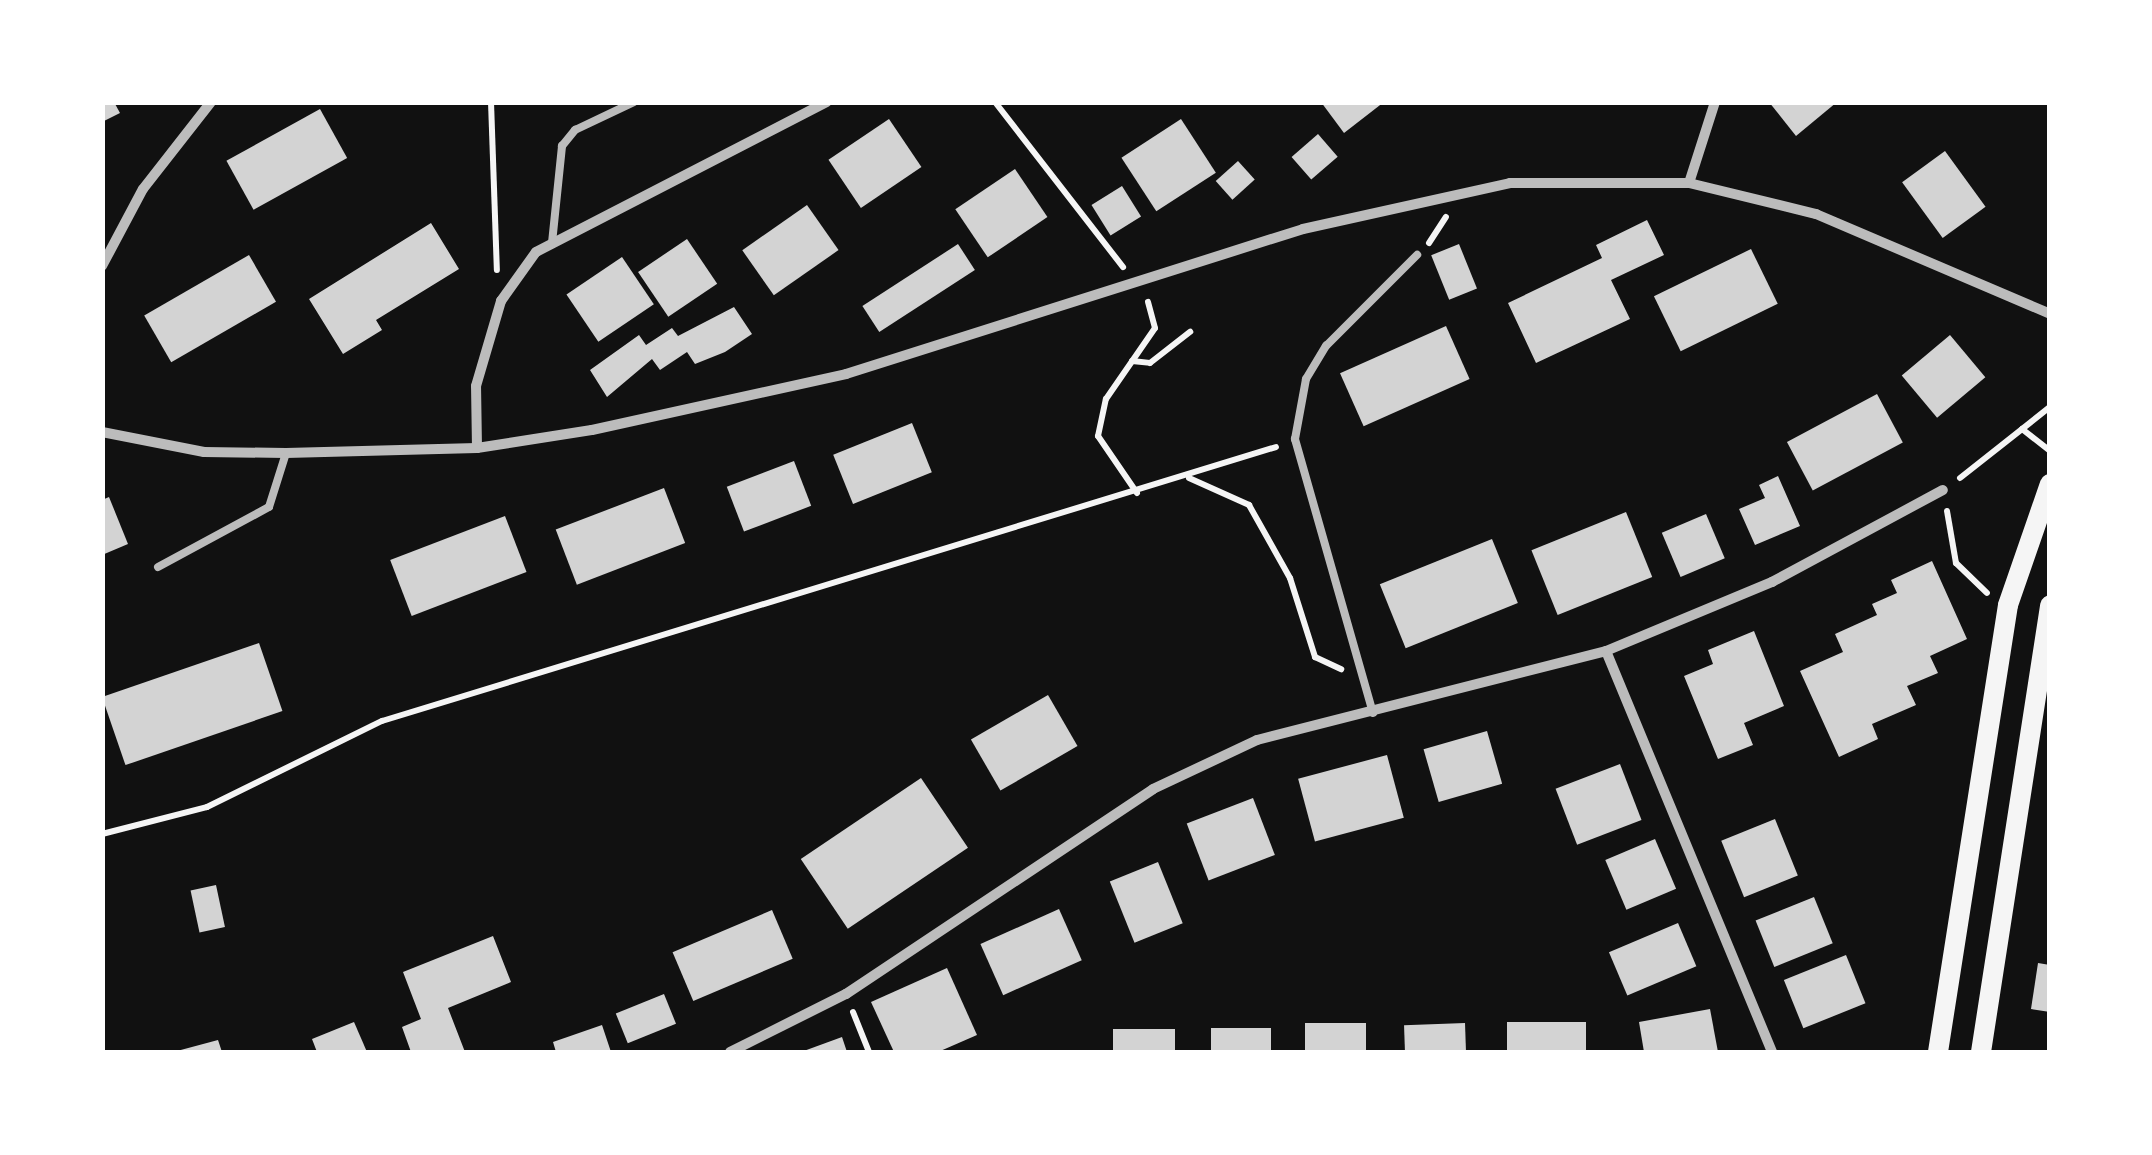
<!DOCTYPE html>
<html>
<head>
<meta charset="utf-8">
<style>
	body { margin:0 }
	#map { position:relative; width:2152px; height:1155px; overflow:hidden; background:#111; font-family:"Space Grotesk",sans-serif }
	div>[style] { position:absolute }
	[style*='--x'] { left:calc(var(--x)*1px); top:calc(var(--y)*1px); width:calc(var(--w)*1px); rotate:calc(var(--a)*1deg) }
	.building>* { inset:0; background:#d3d3d3; transform-origin:0 0 }
	.path>* { height:6px; margin:-3px; padding:0 3px; transform-origin:3px; border-radius:3px; background:#f5f5f5 }
	.service>* { height:8px; margin:-4px; padding:0 4px; transform-origin:4px; border-radius:4px; background:#bcbcbc }
	.minor>* { height:10px; margin:-5px; padding:0 5px; transform-origin:5px; border-radius:5px; background:#bcbcbc }
	.secondary>* { height:20px; margin:-10px; padding:0 10px; transform-origin:10px; border-radius:10px; background:#f5f5f5 }
	span { translate:-50% -50%; white-space:nowrap; text-align:center; line-height:1.15; -webkit-text-stroke:10px #fff; paint-order:stroke }
	.frame { position:absolute; inset:0; border:105px solid #fff; pointer-events:none }
</style>
</head>
<body>
<div id="map">
	<div class="building">
		<i style="clip-path:polygon(102px 102px,114px 102px,120px 113px,102px 122px)"></i>
		<i style="clip-path:polygon(1321px 102px,1384px 102px,1344px 133px)"></i>
		<i style="clip-path:polygon(1769px 102px,1837px 102px,1796px 136px)"></i>
		<i style="left:320px;top:109px;width:56px;height:107px;rotate:61deg"></i>
		<i style="left:889px;top:119px;width:58px;height:73px;rotate:56deg"></i>
		<i style="left:1181px;top:119px;width:64px;height:71px;rotate:57deg"></i>
		<i style="left:1318px;top:134px;width:30px;height:35px;rotate:49deg"></i>
		<i style="left:1945px;top:151px;width:69px;height:53px;rotate:54deg"></i>
		<i style="left:1238px;top:161px;width:25px;height:30px;rotate:48deg"></i>
		<i style="left:1015px;top:169px;width:58px;height:72px;rotate:56deg"></i>
		<i style="left:1122px;top:186px;width:36px;height:36px;rotate:58deg"></i>
		<i style="left:807px;top:205px;width:55px;height:79px;rotate:55deg"></i>
		<i style="clip-path:polygon(1647px 220px,1664px 255px,1611px 280px,1630px 319px,1536px 363px,1508px 303px,1602px 258px,1596px 245px)"></i>
		<i style="clip-path:polygon(431px 223px,459px 269px,376px 320px,382px 330px,343px 354px,309px 299px)"></i>
		<i style="left:687px;top:239px;width:54px;height:59px;rotate:56deg"></i>
		<i style="left:958px;top:244px;width:31px;height:114px;rotate:57deg"></i>
		<i style="left:1459px;top:244px;width:48px;height:30px;rotate:68deg"></i>
		<i style="left:1751px;top:249px;width:61px;height:108px;rotate:64deg"></i>
		<i style="left:249px;top:255px;width:54px;height:121px;rotate:60deg"></i>
		<i style="left:622px;top:257px;width:57px;height:67px;rotate:56deg"></i>
		<i style="clip-path:polygon(734px 307px,752px 334px,725px 352px,695px 364px,687px 352px,660px 370px,652px 359px,607px 397px,590px 370px,639px 335px,646px 345px,672px 328px,678px 336px)"></i>
		<i style="left:1446px;top:326px;width:58px;height:116px;rotate:66deg"></i>
		<i style="left:1950px;top:335px;width:55px;height:63px;rotate:50deg"></i>
		<i style="left:1877px;top:394px;width:55px;height:102px;rotate:62deg"></i>
		<i style="left:912px;top:423px;width:53px;height:85px;rotate:68deg"></i>
		<i style="left:794px;top:461px;width:48px;height:72px;rotate:69deg"></i>
		<i style="clip-path:polygon(1778px 476px,1800px 526px,1755px 545px,1739px 509px,1765px 498px,1759px 485px)"></i>
		<i style="left:664px;top:488px;width:59px;height:116px;rotate:69deg"></i>
		<i style="clip-path:polygon(109px 497px,128px 544px,102px 555px,102px 500px)"></i>
		<i style="left:1626px;top:512px;width:70px;height:102px;rotate:68deg"></i>
		<i style="left:1706px;top:514px;width:48px;height:48px;rotate:67deg"></i>
		<i style="left:505px;top:516px;width:60px;height:123px;rotate:69deg"></i>
		<i style="left:1492px;top:539px;width:69px;height:121px;rotate:68deg"></i>
		<i style="clip-path:polygon(1932px 561px,1967px 639px,1930px 656px,1938px 673px,1907px 686px,1916px 705px,1872px 724px,1878px 739px,1839px 757px,1800px 671px,1843px 652px,1835px 634px,1877px 615px,1872px 604px,1897px 593px,1891px 580px)"></i>
		<i style="clip-path:polygon(1754px 631px,1784px 706px,1744px 723px,1753px 745px,1718px 759px,1684px 676px,1713px 664px,1708px 650px)"></i>
		<i style="left:259px;top:643px;width:72px;height:166px;rotate:71deg"></i>
		<i style="left:1048px;top:695px;width:59px;height:89px;rotate:60deg"></i>
		<i style="left:1487px;top:731px;width:55px;height:66px;rotate:74deg"></i>
		<i style="left:1387px;top:755px;width:65px;height:92px;rotate:75deg"></i>
		<i style="left:1620px;top:764px;width:60px;height:69px;rotate:69deg"></i>
		<i style="left:921px;top:778px;width:84px;height:145px;rotate:56deg"></i>
		<i style="left:1253px;top:798px;width:61px;height:71px;rotate:69deg"></i>
		<i style="left:1775px;top:819px;width:61px;height:58px;rotate:68deg"></i>
		<i style="left:1655px;top:839px;width:54px;height:54px;rotate:67deg"></i>
		<i style="left:1158px;top:862px;width:66px;height:52px;rotate:68deg"></i>
		<i style="left:216px;top:885px;width:43px;height:26px;rotate:78deg"></i>
		<i style="left:1814px;top:897px;width:50px;height:63px;rotate:68deg"></i>
		<i style="left:1059px;top:909px;width:56px;height:86px;rotate:66deg"></i>
		<i style="left:772px;top:910px;width:53px;height:108px;rotate:67deg"></i>
		<i style="left:1678px;top:923px;width:47px;height:75px;rotate:67deg"></i>
		<i style="clip-path:polygon(493px 936px,511px 982px,448px 1008px,465px 1052px,411px 1052px,402px 1027px,421px 1019px,403px 972px)"></i>
		<i style="left:1846px;top:955px;width:52px;height:67px;rotate:68deg"></i>
		<i style="clip-path:polygon(2038px 963px,2050px 965px,2050px 1012px,2031px 1009px)"></i>
		<i style="clip-path:polygon(947px 968px,977px 1035px,938px 1052px,894px 1052px,871px 1002px)"></i>
		<i style="left:664px;top:994px;width:32px;height:52px;rotate:68deg"></i>
		<i style="clip-path:polygon(1710px 1009px,1718px 1052px,1644px 1052px,1639px 1022px)"></i>
		<i style="clip-path:polygon(354px 1022px,367px 1052px,317px 1052px,312px 1039px)"></i>
		<i style="left:1586px;top:1022px;width:30px;height:79px;rotate:90deg"></i>
		<i style="left:1366px;top:1023px;width:29px;height:61px;rotate:90deg"></i>
		<i style="left:1465px;top:1023px;width:29px;height:61px;rotate:88deg"></i>
		<i style="clip-path:polygon(602px 1025px,611px 1052px,556px 1052px,553px 1042px)"></i>
		<i style="left:1211px;top:1028px;width:60px;height:24px"></i>
		<i style="left:1113px;top:1029px;width:62px;height:23px"></i>
		<i style="clip-path:polygon(842px 1037px,847px 1052px,801px 1052px)"></i>
		<i style="clip-path:polygon(218px 1040px,222px 1052px,177px 1052px,177px 1051px)"></i>
	</div>
	<div class="path">
		<i style="--x:491;--y:102;--w:168;--a:88"></i>
		<i style="--x:995;--y:102;--w:209;--a:52.2"></i>
		<i style="--x:1429;--y:243;--w:31;--a:-57"></i>
		<i style="--x:1132;--y:361;--w:18;--a:6"></i>
		<i style="--x:1150;--y:363;--w:51;--a:-37.8"></i>
		<i style="--x:2022;--y:429;--w:36;--a:38"></i>
		<i style="--x:1189;--y:478;--w:66;--a:24.2"></i>
		<i style="--x:1249;--y:505;--w:84;--a:60.7"></i>
		<i style="--x:1290;--y:578;--w:83;--a:72.4"></i>
		<i style="--x:1315;--y:657;--w:29;--a:25"></i>
		<i style="--x:1960;--y:478;--w:115;--a:-38.3"></i>
		<i style="--x:1137;--y:493;--w:69;--a:-124.4"></i>
		<i style="--x:1098;--y:436;--w:38;--a:-78"></i>
		<i style="--x:1106;--y:399;--w:86;--a:-55.4"></i>
		<i style="--x:1155;--y:328;--w:27;--a:-105"></i>
		<i style="--x:1947;--y:511;--w:53;--a:80.2"></i>
		<i style="--x:1956;--y:563;--w:43;--a:44.1"></i>
		<i style="--x:102;--y:834;--w:108;--a:-14.4"></i>
		<i style="--x:207;--y:807;--w:195;--a:-26.2"></i>
		<i style="--x:382;--y:721;--w:935;--a:-17.04"></i>
		<i style="--x:853;--y:1012;--w:43;--a:68.2"></i>
	</div>
	<div class="service">
		<i style="--x:552;--y:243;--w:98;--a:-84.1"></i>
		<i style="--x:562;--y:146;--w:21;--a:-51"></i>
		<i style="--x:575;--y:130;--w:65;--a:-25.4"></i>
		<i style="--x:158;--y:567;--w:126;--a:-28.4"></i>
		<i style="--x:269;--y:507;--w:57;--a:-72.5"></i>
		<i style="--x:1373;--y:713;--w:285;--a:-105.9"></i>
		<i style="--x:1295;--y:439;--w:61;--a:-79.6"></i>
		<i style="--x:1306;--y:379;--w:39;--a:-59"></i>
		<i style="--x:1326;--y:346;--w:129;--a:-45"></i>
	</div>
	<div class="minor">
		<i style="--x:1689;--y:183;--w:85;--a:-72.2"></i>
		<i style="--x:102;--y:266;--w:87;--a:-62"></i>
		<i style="--x:143;--y:189;--w:110;--a:-52"></i>
		<i style="--x:102;--y:432;--w:104;--a:11.1"></i>
		<i style="--x:204;--y:452;--w:82;--a:0.7"></i>
		<i style="--x:286;--y:453;--w:191;--a:-1.5"></i>
		<i style="--x:477;--y:448;--w:116;--a:-8.9"></i>
		<i style="--x:592;--y:430;--w:260;--a:-12.4"></i>
		<i style="--x:846;--y:374;--w:479;--a:-17.6"></i>
		<i style="--x:1303;--y:229;--w:212;--a:-12.5"></i>
		<i style="--x:1510;--y:183;--w:179;--a:0"></i>
		<i style="--x:1689;--y:183;--w:131;--a:13.7"></i>
		<i style="--x:1816;--y:214;--w:254;--a:23.1"></i>
		<i style="--x:477;--y:448;--w:62;--a:-90.9"></i>
		<i style="--x:476;--y:386;--w:89;--a:-73.6"></i>
		<i style="--x:501;--y:301;--w:60;--a:-54.5"></i>
		<i style="--x:536;--y:252;--w:327;--a:-27.3"></i>
		<i style="--x:1606;--y:651;--w:434;--a:67.5"></i>
		<i style="--x:730;--y:1052;--w:130;--a:-26.6"></i>
		<i style="--x:846;--y:994;--w:369;--a:-33.7"></i>
		<i style="--x:1153;--y:789;--w:115;--a:-25.2"></i>
		<i style="--x:1257;--y:740;--w:360;--a:-14.3"></i>
		<i style="--x:1606;--y:651;--w:180;--a:-22.6"></i>
		<i style="--x:1772;--y:582;--w:194;--a:-28.3"></i>
	</div>
	<div class="secondary">
		<i style="--x:1938;--y:1052;--w:452;--a:-81.1"></i>
		<i style="--x:2008;--y:605;--w:128;--a:-70.9"></i>
		<i style="--x:1981;--y:1052;--w:452;--a:-81.2"></i>
	</div>
	<div class="frame"></div>
</div>
</body>
</html>
